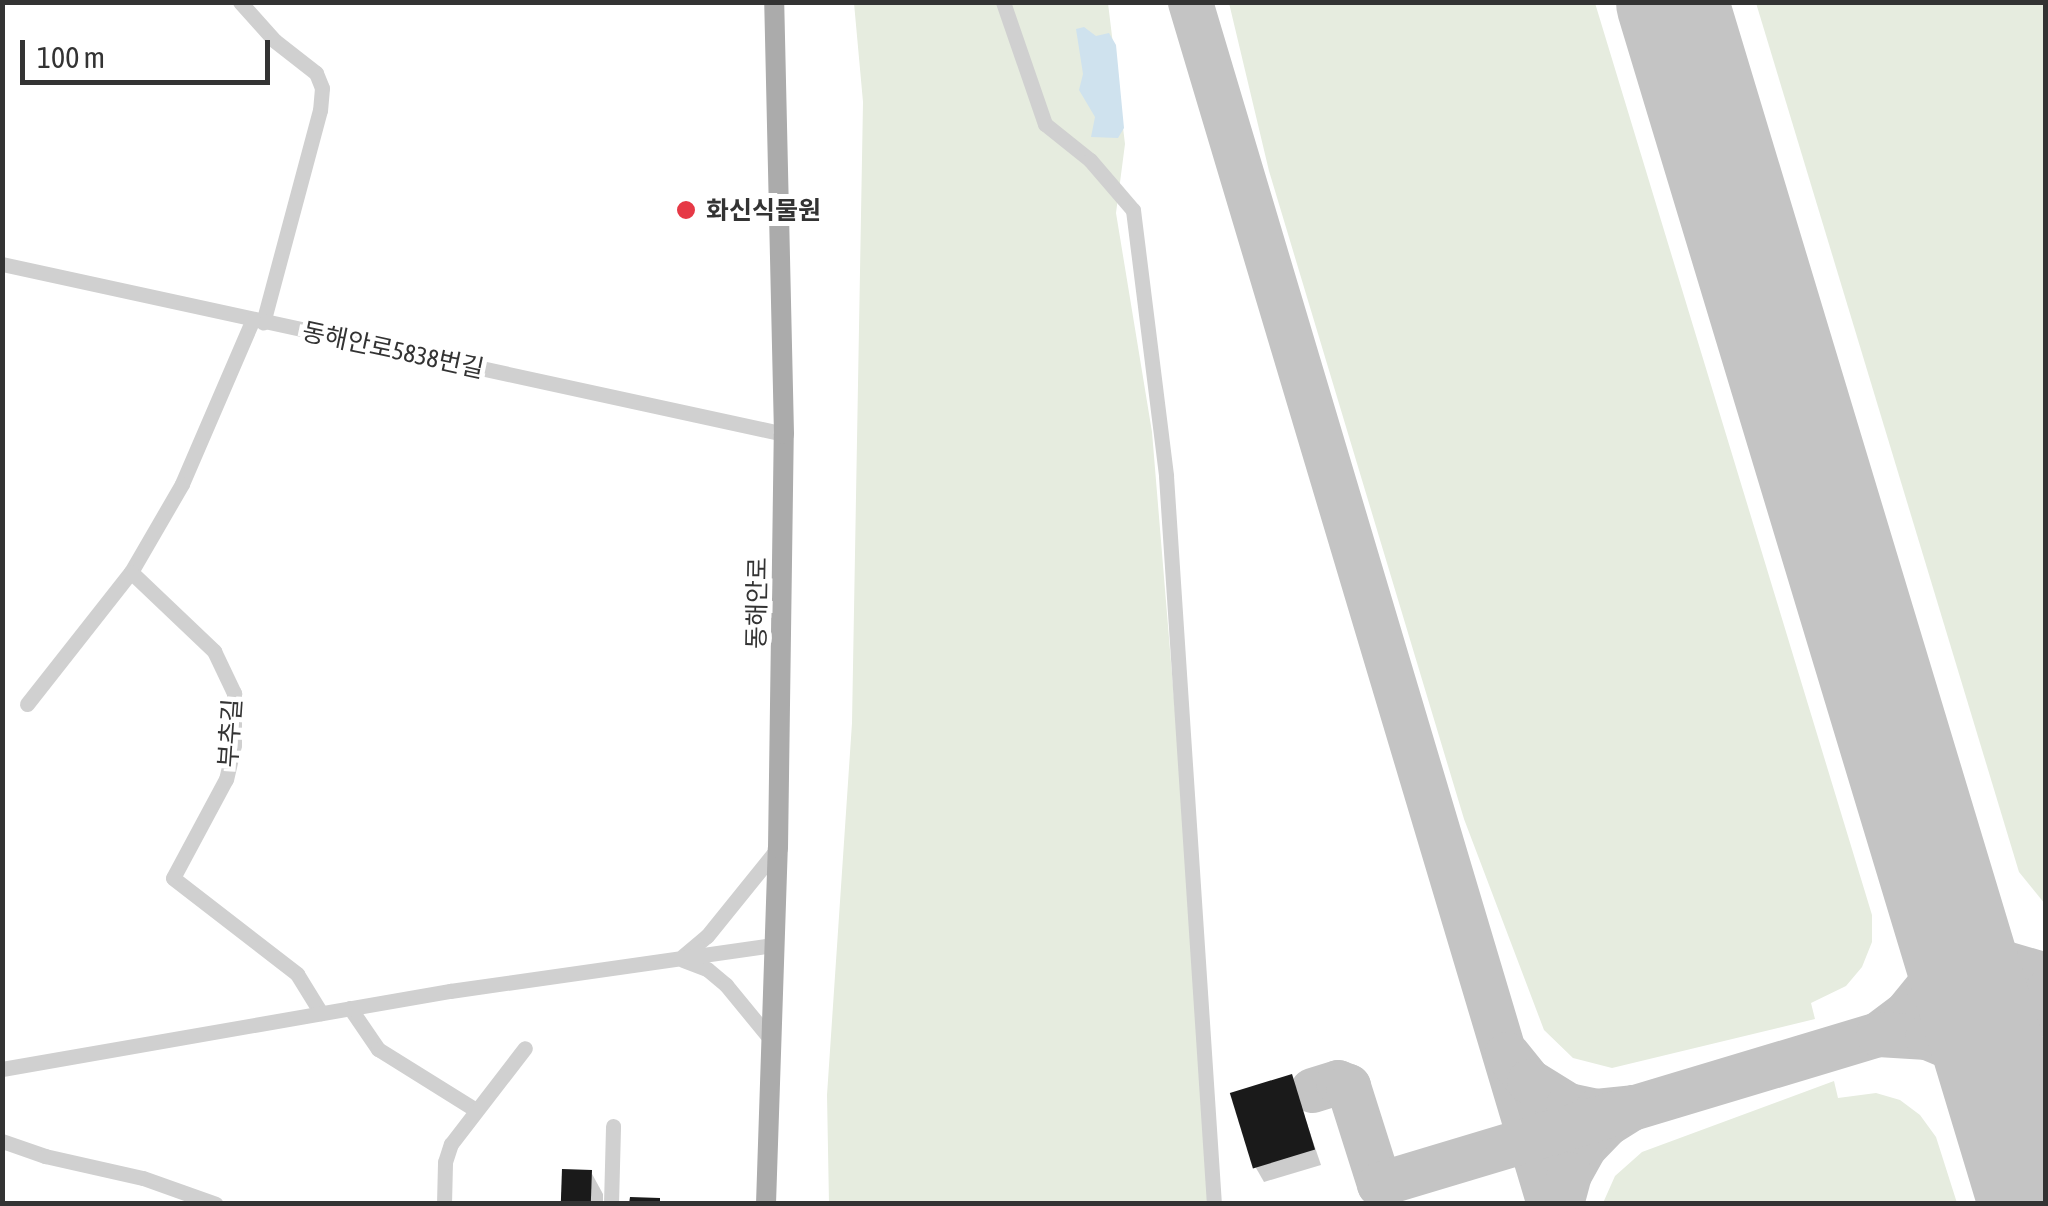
<!DOCTYPE html>
<html>
<head>
<meta charset="utf-8">
<style>
	body { margin:0 }
	#map { position:relative; width:2048px; height:1206px; overflow:hidden; background:#fff; font-family:"Asap Condensed","Noto Sans KR",sans-serif }
	div>[style] { position:absolute }
	[style*='--x'] { left:calc(var(--x)*1px); top:calc(var(--y)*1px); width:calc(var(--w)*1px); rotate:calc(var(--a)*1deg) }
	.green>* { inset:0; background:#e6ecdf }
	.water>* { inset:0; background:#cfe2ee }
	.shadow>* { inset:0; background:#0003 }
	.taxiway>* { height:45px; margin:-22.5px; padding:0 22.5px; transform-origin:22.5px; border-radius:22.5px; background:#c4c4c4 }
	.runway>* { height:112px; margin:-56px; padding:0 56px; transform-origin:56px; border-radius:56px; background:#c4c4c4 }
	.building>* { inset:0; background:#1a1a1a; transform-origin:0 0 }
	.minor>* { height:15px; margin:-7.5px; padding:0 7.5px; transform-origin:7.5px; border-radius:7.5px; background:#d0d0d0 }
	.major>* { height:20px; margin:-10px; padding:0 10px; transform-origin:10px; border-radius:10px; background:#ababab }
	.dots>* { width:28px; height:28px; translate:-50% -50%; box-sizing:border-box; border:5px solid #fff; border-radius:50% }
	span { translate:-50% -50%; white-space:nowrap; text-align:center; line-height:1.15; -webkit-text-stroke:10px #fff; paint-order:stroke }
	.poi-label { font-size:25px; color:#333; font-weight:700 }
	.left { translate:0 -50%; text-align:left }
	.street-label { font-size:25px; color:#333 }
	.frame { position:absolute; inset:0; border:5px solid #333; pointer-events:none }
	.scale { position:absolute; left:20px; top:40px; width:250px; height:45px; box-sizing:border-box; border:5px solid #333; border-top:0; padding-left:12px; font-size:30px; line-height:35px; white-space:nowrap; color:#333; -webkit-text-stroke:8px #fff; paint-order:stroke }
</style>
</head>
<body>
<div id="map">
	<div class="green">
		<i style="clip-path:polygon(854px 3px,1108px 3px,1125px 144px,1116px 213px,1152px 432px,1199px 1001px,1209px 1203px,829px 1204px,827px 1095px,852px 723px,863px 102px)"></i>
		<i style="clip-path:polygon(1229px 3px,1595px 3px,1872px 915px,1872px 942px,1862px 967px,1846px 986px,1811px 1003px,1815px 1019px,1612px 1068px,1573px 1058px,1544px 1030px,1464px 819px,1269px 171px)"></i>
		<i style="clip-path:polygon(1756px 3px,2045px 3px,2045px 904px,2019px 872px)"></i>
		<i style="clip-path:polygon(1834px 1081px,1838px 1098px,1876px 1093px,1900px 1100px,1920px 1115px,1936px 1137px,1957px 1203px,1603px 1203px,1615px 1176px,1642px 1152px)"></i>
	</div>
	<div class="water">
		<i style="clip-path:polygon(1084px 27px,1096px 36px,1109px 33px,1116px 45px,1124px 128px,1118px 138px,1091px 137px,1095px 117px,1079px 90px,1083px 74px,1076px 29px)"></i>
	</div>
	<div class="shadow">
		<i style="clip-path:polygon(1291px 1077px,1321px 1165px,1264px 1182px,1256px 1168px)"></i>
		<i style="clip-path:polygon(591px 1172px,603px 1194px,603px 1204px,563px 1204px)"></i>
	</div>
	<div class="taxiway">
		<i style="--x:1190;--y:2;--w:1254;--a:73.37"></i>
		<i style="--x:1949;--y:918;--w:31;--a:50"></i>
		<i style="--x:1969;--y:942;--w:32;--a:35"></i>
		<i style="--x:1995;--y:960;--w:53;--a:16.4"></i>
		<i style="--x:1878;--y:1034;--w:35;--a:-37"></i>
		<i style="--x:1906;--y:1013;--w:35;--a:-51"></i>
		<i style="--x:1928;--y:986;--w:35;--a:-65"></i>
		<i style="--x:1943;--y:954;--w:36;--a:-81"></i>
		<i style="--x:1507;--y:1054;--w:35;--a:51"></i>
		<i style="--x:1529;--y:1081;--w:46;--a:31.6"></i>
		<i style="--x:1568;--y:1105;--w:29;--a:12"></i>
		<i style="--x:1596;--y:1111;--w:37;--a:-6"></i>
		<i style="--x:1633;--y:1107;--w:32;--a:148"></i>
		<i style="--x:1606;--y:1124;--w:32;--a:134"></i>
		<i style="--x:1584;--y:1147;--w:31;--a:119"></i>
		<i style="--x:1569;--y:1174;--w:31;--a:105"></i>
		<i style="--x:1312;--y:1090;--w:27;--a:-17"></i>
		<i style="--x:1338;--y:1082;--w:11;--a:22"></i>
		<i style="--x:1348;--y:1086;--w:103;--a:72.4"></i>
		<i style="--x:1379;--y:1184;--w:521;--a:-16.73"></i>
		<i style="--x:1878;--y:1034;--w:49;--a:3.5"></i>
		<i style="--x:1927;--y:1037;--w:33;--a:23"></i>
		<i style="--x:1957;--y:1050;--w:36;--a:38"></i>
		<i style="--x:1985;--y:1072;--w:36;--a:56"></i>
		<i style="--x:2005;--y:1102;--w:32;--a:-90"></i>
		<i style="--x:2005;--y:1070;--w:33;--a:-76"></i>
		<i style="--x:2013;--y:1038;--w:57;--a:-54.3"></i>
	</div>
	<div class="runway">
		<i style="--x:1672;--y:2;--w:1256;--a:73.2"></i>
	</div>
	<div class="building">
		<i style="left:1292px;top:1074px;width:79px;height:65px;rotate:73deg"></i>
		<i style="left:562px;top:1169px;width:30px;height:35px;rotate:2deg"></i>
		<i style="clip-path:polygon(630px 1197px,660px 1198px,660px 1204px,629px 1204px)"></i>
	</div>
	<div class="minor">
		<i style="--x:240;--y:2;--w:52;--a:48.1"></i>
		<i style="--x:275;--y:41;--w:52;--a:38"></i>
		<i style="--x:316;--y:73;--w:16;--a:68"></i>
		<i style="--x:322;--y:88;--w:22;--a:95"></i>
		<i style="--x:320;--y:110;--w:220;--a:105"></i>
		<i style="--x:1003;--y:2;--w:129;--a:71"></i>
		<i style="--x:1045;--y:124;--w:58;--a:38.7"></i>
		<i style="--x:1090;--y:160;--w:66;--a:49.3"></i>
		<i style="--x:1133;--y:210;--w:268;--a:82.9"></i>
		<i style="--x:1166;--y:476;--w:730;--a:86.23"></i>
		<i style="--x:2;--y:264;--w:800;--a:12.26"></i>
		<i style="--x:253;--y:319;--w:180;--a:113.3"></i>
		<i style="--x:182;--y:484;--w:102;--a:120.1"></i>
		<i style="--x:131;--y:572;--w:115;--a:43.6"></i>
		<i style="--x:214;--y:651;--w:47;--a:64.5"></i>
		<i style="--x:234;--y:693;--w:52;--a:90"></i>
		<i style="--x:234;--y:745;--w:35;--a:103"></i>
		<i style="--x:226;--y:779;--w:112;--a:118.2"></i>
		<i style="--x:173;--y:878;--w:157;--a:37.7"></i>
		<i style="--x:297;--y:974;--w:46;--a:58.4"></i>
		<i style="--x:27;--y:704;--w:168;--a:-51.8"></i>
		<i style="--x:683;--y:956;--w:31;--a:-40"></i>
		<i style="--x:707;--y:936;--w:113;--a:-51.1"></i>
		<i style="--x:683;--y:960;--w:26;--a:21"></i>
		<i style="--x:707;--y:969;--w:25;--a:40"></i>
		<i style="--x:726;--y:985;--w:72;--a:50.6"></i>
		<i style="--x:350;--y:1008;--w:50;--a:55.7"></i>
		<i style="--x:378;--y:1049;--w:115;--a:31.9"></i>
		<i style="--x:2;--y:1069;--w:455;--a:-9.9"></i>
		<i style="--x:450;--y:991;--w:328;--a:-8.1"></i>
		<i style="--x:2;--y:1141;--w:46;--a:19.2"></i>
		<i style="--x:45;--y:1156;--w:100;--a:12.7"></i>
		<i style="--x:143;--y:1178;--w:77;--a:19.6"></i>
		<i style="--x:444;--y:1204;--w:42;--a:-88.6"></i>
		<i style="--x:445;--y:1162;--w:19;--a:-72"></i>
		<i style="--x:451;--y:1144;--w:121;--a:-52.4"></i>
		<i style="--x:611;--y:1204;--w:78;--a:-88.5"></i>
	</div>
	<div class="major">
		<i style="--x:766;--y:1204;--w:356;--a:-88.1"></i>
		<i style="--x:778;--y:848;--w:414;--a:-89.2"></i>
		<i style="--x:784;--y:434;--w:432;--a:-91.3"></i>
	</div>
	<div class="dots">
		<i style="left:686px;top:210px;background:#e63946"></i>
	</div>
	<div class="poi-label">
		<span class="left" style="left:706px;top:210px">화신식물원</span>
	</div>
	<div class="street-label">
		<span style="left:393px;top:350px;rotate:12deg">동해안로5838번길</span>
		<span style="left:757px;top:603px;rotate:-89deg">동해안로</span>
		<span style="left:230px;top:733px;rotate:-86deg">부추길</span>
	</div>
	<div class="frame"></div>
	<div class="scale">100 m</div>
</div>
</body>
</html>
